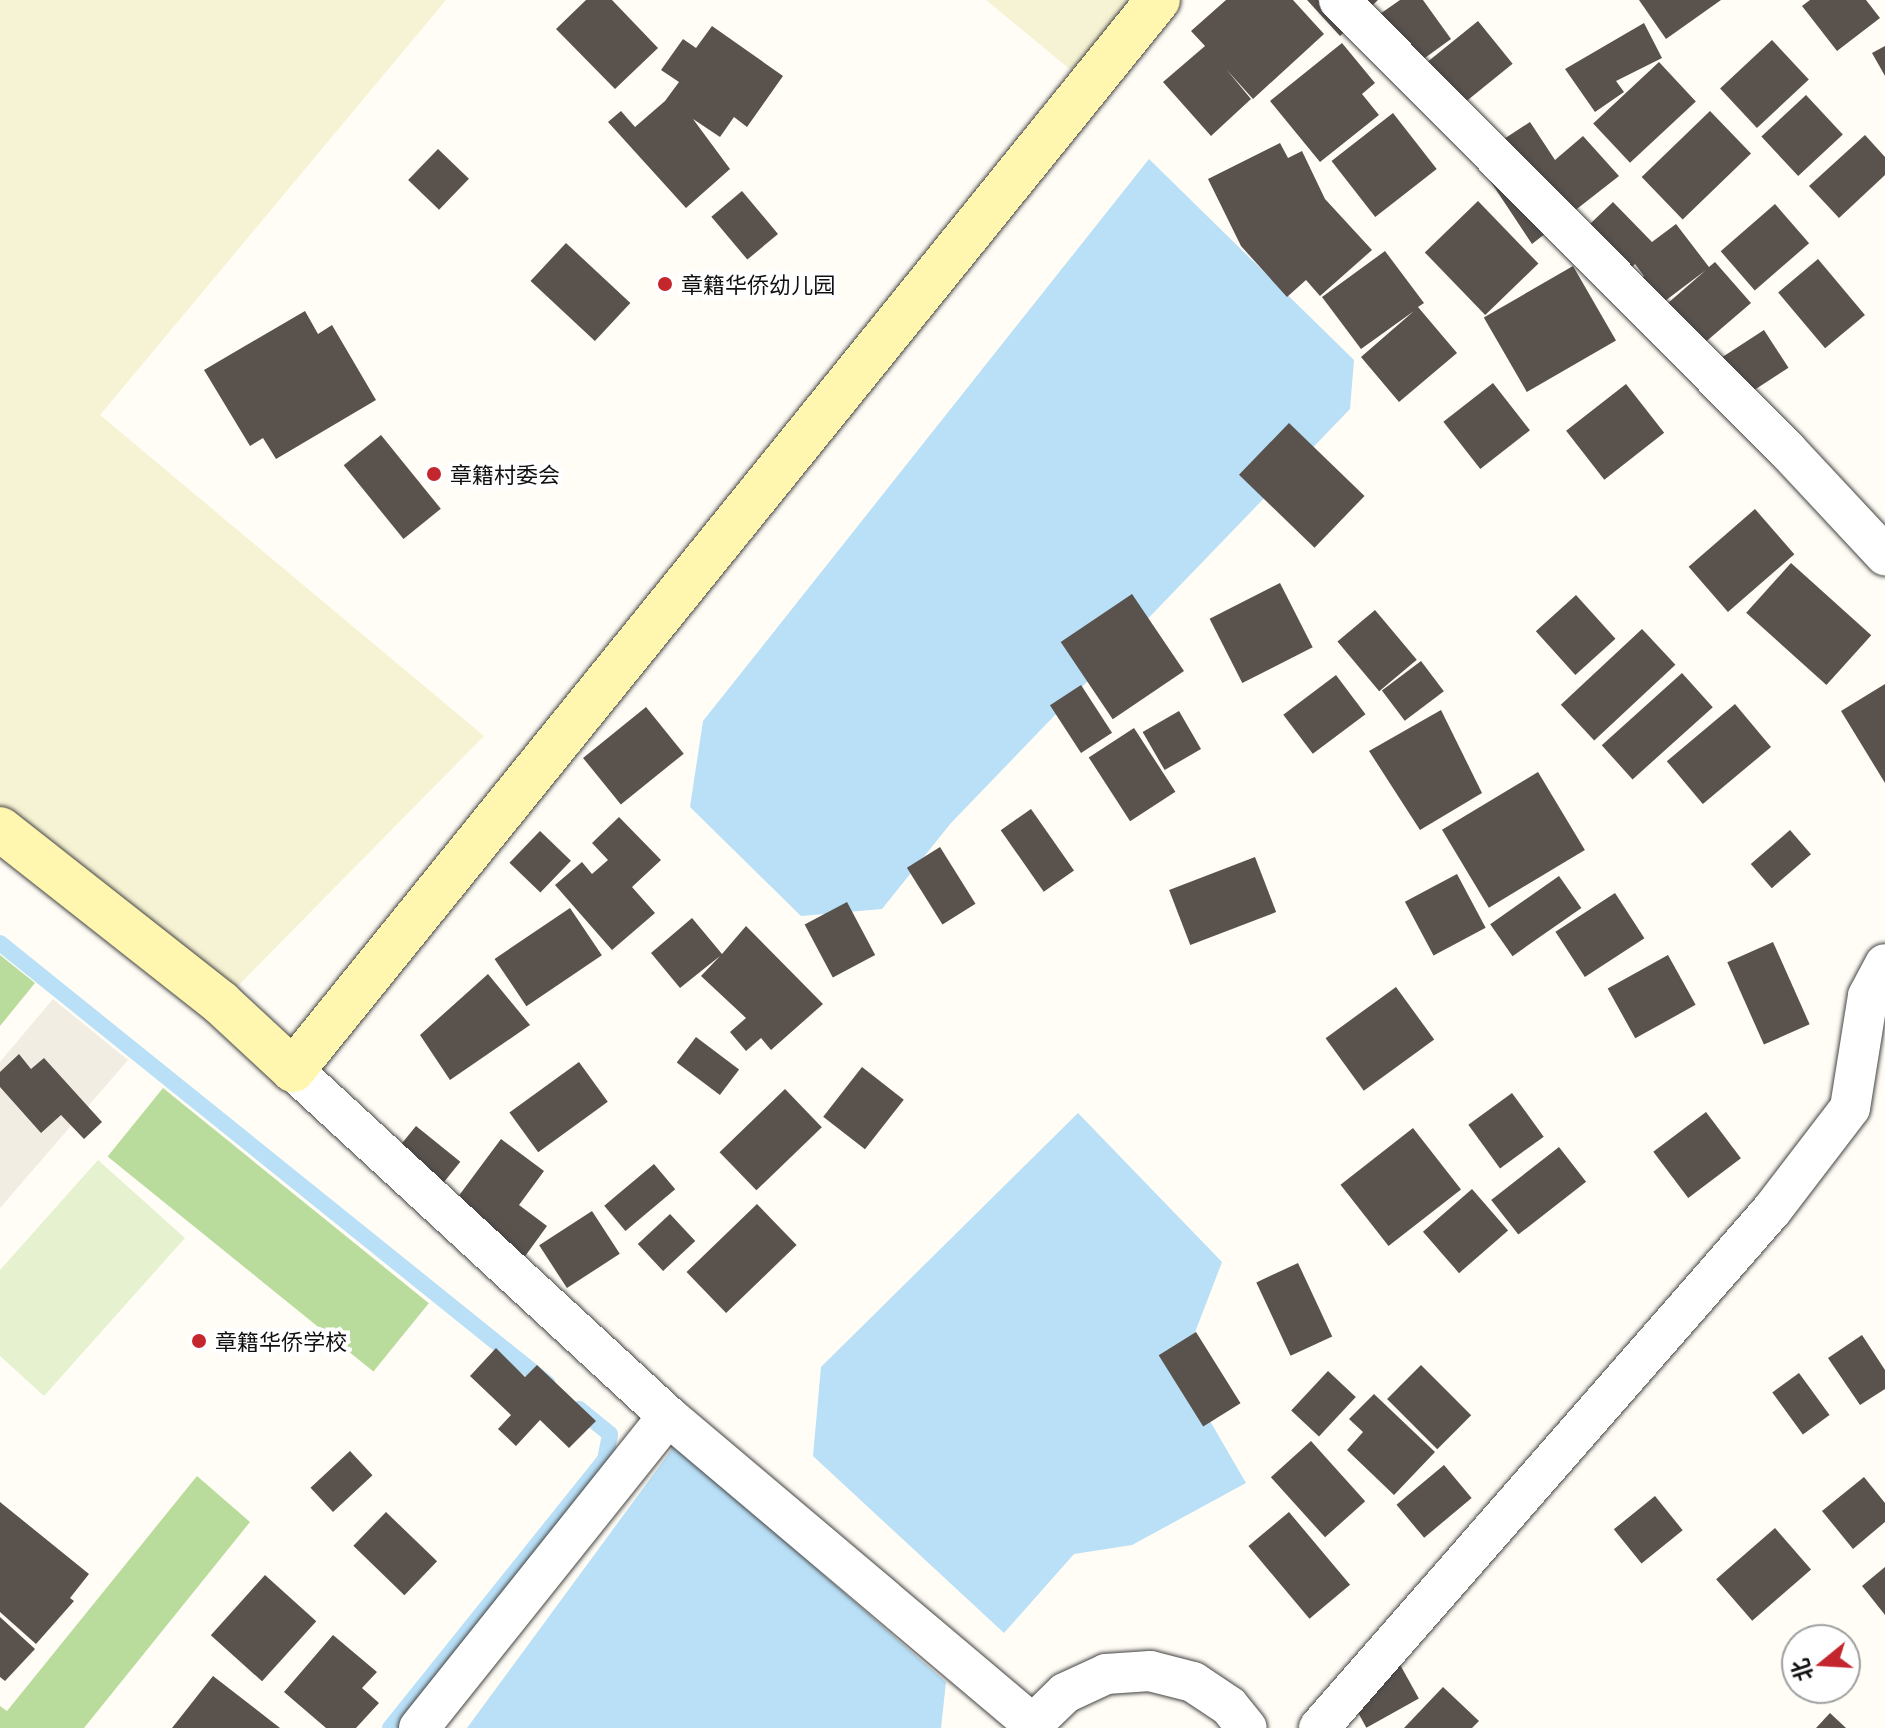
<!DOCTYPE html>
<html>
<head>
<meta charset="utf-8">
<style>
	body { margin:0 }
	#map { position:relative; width:1885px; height:1728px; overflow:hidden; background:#fffdf5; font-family:Georgia,"Noto Sans SC",serif }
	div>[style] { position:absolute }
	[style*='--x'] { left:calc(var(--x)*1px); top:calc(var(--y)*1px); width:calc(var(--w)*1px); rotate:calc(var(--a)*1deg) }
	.farmland>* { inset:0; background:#f6f3d4 }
	.forest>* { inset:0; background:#b9dc9c; transform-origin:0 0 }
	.pitch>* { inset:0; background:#e6f2cf }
	.plaza>* { inset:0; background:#f1ede2 }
	.water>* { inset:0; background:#b9e0f7 }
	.stream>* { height:16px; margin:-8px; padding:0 8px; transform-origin:8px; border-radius:8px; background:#b9e0f7 }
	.building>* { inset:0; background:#5a524d; transform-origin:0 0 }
	.roads { filter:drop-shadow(0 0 2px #444) drop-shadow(0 0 2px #444) }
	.street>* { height:40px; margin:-20px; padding:0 20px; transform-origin:20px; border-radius:20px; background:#fff }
	.secondary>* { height:44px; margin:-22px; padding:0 22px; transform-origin:22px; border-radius:22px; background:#fff6b0 }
	.dots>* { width:22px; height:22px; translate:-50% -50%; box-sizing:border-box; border:4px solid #fff; border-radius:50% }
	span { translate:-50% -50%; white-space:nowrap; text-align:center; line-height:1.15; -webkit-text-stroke:8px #fff; paint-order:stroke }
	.poi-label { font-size:22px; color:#111 }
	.left { translate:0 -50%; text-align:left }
	.north { position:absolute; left:1781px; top:1624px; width:80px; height:80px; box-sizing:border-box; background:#fff; border:2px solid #a0a0a0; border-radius:50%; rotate:252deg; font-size:22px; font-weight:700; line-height:32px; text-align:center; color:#111 }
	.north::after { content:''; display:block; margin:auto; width:28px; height:36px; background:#c4262e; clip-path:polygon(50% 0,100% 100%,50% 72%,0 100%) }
</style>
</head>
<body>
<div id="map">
	<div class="farmland">
		<i style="clip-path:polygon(0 0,446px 0,100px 415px,484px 736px,221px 1003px,0 828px)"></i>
		<i style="clip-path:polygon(986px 0,1153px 0,1089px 85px)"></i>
	</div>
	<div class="forest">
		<i style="clip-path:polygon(0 955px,35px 983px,0 1026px)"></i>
		<i style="left:163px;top:1088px;width:342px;height:88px;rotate:39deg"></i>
		<i style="clip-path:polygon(197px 1476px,250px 1522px,84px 1728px,0 1728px,0 1706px,7px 1711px)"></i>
	</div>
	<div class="pitch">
		<i style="clip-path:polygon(98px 1160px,185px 1238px,44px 1396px,0 1356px,0 1270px)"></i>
	</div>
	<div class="plaza">
		<i style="clip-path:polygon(53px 999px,128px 1060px,0 1208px,0 1062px)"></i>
	</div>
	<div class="water">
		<i style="clip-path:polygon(1149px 159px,1354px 360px,1350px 409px,951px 823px,882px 909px,801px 916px,690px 807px,703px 721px)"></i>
		<i style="clip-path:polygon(1078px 1113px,1222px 1262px,1189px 1348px,1210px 1421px,1246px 1483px,1132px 1545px,1074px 1554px,1004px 1633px,813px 1456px,821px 1367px)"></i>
		<i style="clip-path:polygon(675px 1445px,946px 1682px,941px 1728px,467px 1728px)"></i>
	</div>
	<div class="stream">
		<i style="--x:0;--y:943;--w:703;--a:38.83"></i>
		<i style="--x:390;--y:1728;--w:344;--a:-51.3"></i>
		<i style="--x:605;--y:1460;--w:26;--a:-79"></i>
		<i style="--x:610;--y:1434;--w:40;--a:-141"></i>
	</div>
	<div class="building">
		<i style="clip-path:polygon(586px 0,612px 0,658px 48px,615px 89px,556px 29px)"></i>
		<i style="clip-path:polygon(1226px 0,1293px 0,1324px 34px,1253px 99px,1226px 69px,1251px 99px,1211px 136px,1163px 82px,1205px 46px,1191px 31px)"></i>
		<i style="clip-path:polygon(1307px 0,1378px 0,1340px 36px)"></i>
		<i style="clip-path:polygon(1400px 0,1423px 0,1451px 39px,1400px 76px,1364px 25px)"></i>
		<i style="clip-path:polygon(1639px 0,1721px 0,1666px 39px)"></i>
		<i style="clip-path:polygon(1810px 0,1866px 0,1880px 18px,1837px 51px,1802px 6px)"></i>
		<i style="left:1478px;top:21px;width:55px;height:93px;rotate:51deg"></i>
		<i style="clip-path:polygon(1644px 23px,1662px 58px,1616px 81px,1624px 92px,1595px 112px,1565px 69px)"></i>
		<i style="clip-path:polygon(712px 26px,783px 76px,747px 127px,734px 117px,720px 137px,693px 119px,730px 169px,686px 208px,608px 122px,621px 111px,635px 127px,665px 101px,679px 82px,661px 70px,683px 39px,696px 48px)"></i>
		<i style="left:1772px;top:40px;width:54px;height:71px;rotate:47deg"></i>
		<i style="clip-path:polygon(1342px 43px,1375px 83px,1362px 94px,1379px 115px,1320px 162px,1270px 101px)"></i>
		<i style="clip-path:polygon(1885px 46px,1885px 76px,1872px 53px)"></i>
		<i style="left:1659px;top:62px;width:54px;height:90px;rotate:47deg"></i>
		<i style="left:1806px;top:95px;width:54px;height:61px;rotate:47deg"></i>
		<i style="left:1710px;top:111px;width:59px;height:95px;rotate:46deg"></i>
		<i style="left:1393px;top:113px;width:71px;height:78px;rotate:52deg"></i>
		<i style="clip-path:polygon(1530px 122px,1555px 160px,1583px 136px,1619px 176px,1532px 244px,1475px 158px)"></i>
		<i style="clip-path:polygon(1865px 135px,1885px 157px,1885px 175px,1839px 218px,1809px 186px)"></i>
		<i style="clip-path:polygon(1280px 143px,1288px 158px,1302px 151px,1325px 199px,1372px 250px,1320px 296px,1306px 280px,1287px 297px,1241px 246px,1208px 179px)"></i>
		<i style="left:438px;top:149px;width:43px;height:43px;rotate:44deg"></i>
		<i style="left:742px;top:191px;width:56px;height:40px;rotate:50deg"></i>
		<i style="left:1478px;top:201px;width:87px;height:74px;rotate:46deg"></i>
		<i style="clip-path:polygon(1613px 202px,1652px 242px,1676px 224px,1709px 267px,1715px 262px,1751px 303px,1681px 363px,1645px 323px,1706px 270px,1649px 313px,1629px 288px,1644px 276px,1635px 264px,1612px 286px,1570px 243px)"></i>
		<i style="left:1775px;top:204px;width:52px;height:72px;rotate:49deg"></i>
		<i style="left:566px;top:243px;width:88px;height:52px;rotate:43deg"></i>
		<i style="clip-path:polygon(1385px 251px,1424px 303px,1418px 307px,1457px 353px,1399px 402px,1361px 357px,1414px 311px,1361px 349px,1322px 297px)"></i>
		<i style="left:1818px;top:259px;width:73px;height:52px;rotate:50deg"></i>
		<i style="left:1573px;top:266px;width:86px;height:103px;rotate:60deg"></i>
		<i style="clip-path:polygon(305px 311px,318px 334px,332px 325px,376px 400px,276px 459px,263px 438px,250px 446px,204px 370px)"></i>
		<i style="left:1764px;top:330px;width:45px;height:67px;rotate:57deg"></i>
		<i style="left:1493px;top:383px;width:60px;height:63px;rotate:52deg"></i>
		<i style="left:1626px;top:384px;width:62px;height:76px;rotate:52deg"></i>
		<i style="left:1289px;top:423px;width:105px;height:72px;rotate:44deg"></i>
		<i style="left:381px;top:435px;width:95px;height:48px;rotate:51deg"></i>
		<i style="left:1755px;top:509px;width:60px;height:88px;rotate:49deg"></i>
		<i style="left:1791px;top:563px;width:108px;height:67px;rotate:42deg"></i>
		<i style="left:1280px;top:583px;width:72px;height:79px;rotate:63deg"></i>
		<i style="left:1132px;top:594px;width:93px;height:86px;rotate:56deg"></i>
		<i style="left:1576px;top:595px;width:59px;height:54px;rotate:48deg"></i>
		<i style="left:1375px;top:610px;width:65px;height:49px;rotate:50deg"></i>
		<i style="left:1642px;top:629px;width:49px;height:111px;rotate:47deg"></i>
		<i style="left:1421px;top:661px;width:38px;height:49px;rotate:53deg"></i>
		<i style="left:1682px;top:673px;width:46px;height:108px;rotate:48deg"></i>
		<i style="left:1336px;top:675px;width:49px;height:66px;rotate:53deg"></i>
		<i style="clip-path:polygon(1885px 684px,1885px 783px,1841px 711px)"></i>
		<i style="left:1081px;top:685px;width:57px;height:37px;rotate:57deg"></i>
		<i style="left:1735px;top:704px;width:56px;height:89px;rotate:50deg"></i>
		<i style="left:646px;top:707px;width:60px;height:81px;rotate:51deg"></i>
		<i style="clip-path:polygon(1441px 710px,1482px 793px,1420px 830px,1369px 751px)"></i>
		<i style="left:1179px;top:711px;width:44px;height:42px;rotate:60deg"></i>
		<i style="left:1134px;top:728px;width:76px;height:54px;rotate:57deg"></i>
		<i style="left:1538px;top:772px;width:91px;height:112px;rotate:59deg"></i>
		<i style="left:1031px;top:809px;width:75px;height:37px;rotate:55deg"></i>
		<i style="clip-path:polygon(619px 817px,661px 860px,632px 887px,655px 913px,612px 950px,555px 885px,582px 862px,592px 874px,608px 860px,592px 843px)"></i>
		<i style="left:1790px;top:830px;width:32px;height:52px;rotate:49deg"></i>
		<i style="left:540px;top:831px;width:43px;height:44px;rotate:44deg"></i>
		<i style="left:940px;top:847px;width:67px;height:39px;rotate:58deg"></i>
		<i style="left:1255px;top:857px;width:59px;height:92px;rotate:69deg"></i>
		<i style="left:1457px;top:874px;width:61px;height:59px;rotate:62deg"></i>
		<i style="left:1559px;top:876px;width:39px;height:84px;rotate:55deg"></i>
		<i style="left:1615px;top:893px;width:54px;height:71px;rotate:57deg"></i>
		<i style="left:847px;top:902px;width:60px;height:48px;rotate:62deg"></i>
		<i style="left:570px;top:908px;width:57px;height:91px;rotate:56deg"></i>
		<i style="clip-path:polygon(692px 918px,722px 954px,746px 926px,823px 1004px,771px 1050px,761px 1038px,746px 1051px,730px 1032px,746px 1018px,701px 976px,720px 956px,680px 988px,651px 953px)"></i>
		<i style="left:1773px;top:942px;width:90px;height:50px;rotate:66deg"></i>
		<i style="left:1668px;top:955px;width:57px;height:69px;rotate:61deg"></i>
		<i style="clip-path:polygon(488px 974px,530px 1025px,450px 1080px,420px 1035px)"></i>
		<i style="left:1396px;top:987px;width:65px;height:87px;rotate:54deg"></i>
		<i style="left:696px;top:1037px;width:54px;height:32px;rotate:37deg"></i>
		<i style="clip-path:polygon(19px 1054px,31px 1069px,44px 1058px,102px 1122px,84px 1139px,61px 1115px,41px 1133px,0 1087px,0 1072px)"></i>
		<i style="left:579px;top:1062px;width:49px;height:86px;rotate:54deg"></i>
		<i style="left:862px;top:1067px;width:53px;height:63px;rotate:38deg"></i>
		<i style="left:785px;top:1089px;width:53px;height:91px;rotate:46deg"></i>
		<i style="left:1512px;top:1093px;width:54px;height:54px;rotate:54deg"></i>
		<i style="left:1706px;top:1112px;width:58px;height:66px;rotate:53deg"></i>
		<i style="left:416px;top:1126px;width:57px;height:38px;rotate:39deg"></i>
		<i style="left:1413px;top:1128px;width:78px;height:92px;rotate:52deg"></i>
		<i style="clip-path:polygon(501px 1139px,544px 1171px,519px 1205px,547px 1226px,518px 1266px,446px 1213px)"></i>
		<i style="left:1559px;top:1147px;width:44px;height:86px;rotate:52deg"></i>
		<i style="left:654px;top:1164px;width:33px;height:65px;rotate:50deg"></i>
		<i style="left:1472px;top:1189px;width:55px;height:65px;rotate:49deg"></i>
		<i style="left:757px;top:1204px;width:57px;height:98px;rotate:46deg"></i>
		<i style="left:592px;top:1211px;width:51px;height:63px;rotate:57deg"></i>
		<i style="left:670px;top:1214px;width:37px;height:44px;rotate:47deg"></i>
		<i style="left:1298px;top:1263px;width:81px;height:46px;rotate:65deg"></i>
		<i style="left:1196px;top:1332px;width:84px;height:44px;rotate:58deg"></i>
		<i style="clip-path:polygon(1862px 1335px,1885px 1370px,1885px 1389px,1860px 1405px,1828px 1358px)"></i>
		<i style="clip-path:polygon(496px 1348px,525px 1377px,537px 1365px,596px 1421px,569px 1448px,540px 1420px,516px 1446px,498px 1429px,511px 1415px,470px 1376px)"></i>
		<i style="left:1421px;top:1365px;width:71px;height:48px;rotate:45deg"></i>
		<i style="left:1328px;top:1371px;width:38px;height:54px;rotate:43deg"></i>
		<i style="left:1799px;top:1373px;width:52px;height:33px;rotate:54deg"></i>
		<i style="clip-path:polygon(1374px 1394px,1435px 1452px,1394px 1495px,1347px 1450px,1363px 1432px,1349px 1419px)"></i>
		<i style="left:1311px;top:1441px;width:81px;height:54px;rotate:48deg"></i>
		<i style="left:350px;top:1451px;width:33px;height:54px;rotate:47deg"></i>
		<i style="left:1444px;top:1465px;width:43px;height:62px;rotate:50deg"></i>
		<i style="clip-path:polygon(1864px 1477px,1885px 1503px,1885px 1522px,1853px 1549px,1822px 1511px)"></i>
		<i style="left:1655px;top:1496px;width:44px;height:53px;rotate:51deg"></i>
		<i style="clip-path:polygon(0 1502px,89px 1574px,70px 1598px,74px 1601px,36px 1644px,0 1612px)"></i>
		<i style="left:386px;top:1512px;width:71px;height:47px;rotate:44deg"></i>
		<i style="left:1289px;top:1512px;width:95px;height:53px;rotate:50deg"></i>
		<i style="left:1775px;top:1528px;width:55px;height:78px;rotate:49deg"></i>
		<i style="clip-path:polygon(1885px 1567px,1885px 1615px,1862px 1586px)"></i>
		<i style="left:265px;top:1575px;width:69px;height:81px;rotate:42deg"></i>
		<i style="clip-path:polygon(0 1617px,35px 1649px,5px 1681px,0 1677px)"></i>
		<i style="clip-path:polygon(333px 1635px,377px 1672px,362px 1688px,379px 1703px,356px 1728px,326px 1728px,284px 1692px)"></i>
		<i style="left:1398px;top:1661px;width:43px;height:60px;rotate:61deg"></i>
		<i style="clip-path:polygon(213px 1676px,280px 1728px,172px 1728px)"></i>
		<i style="clip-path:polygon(1443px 1687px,1479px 1721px,1472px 1728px,1404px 1728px)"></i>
		<i style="clip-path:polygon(1830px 1713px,1846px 1728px,1816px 1728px)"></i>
	</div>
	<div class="roads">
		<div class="street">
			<i style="--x:1339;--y:0;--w:635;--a:45.13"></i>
			<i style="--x:1787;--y:450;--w:144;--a:47"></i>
			<i style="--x:293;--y:1070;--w:510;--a:42.7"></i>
			<i style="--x:668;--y:1416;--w:475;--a:40.2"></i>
			<i style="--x:419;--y:1728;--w:399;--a:-51.4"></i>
			<i style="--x:1029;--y:1728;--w:50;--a:-44.2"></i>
			<i style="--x:1065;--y:1693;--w:45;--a:-24.9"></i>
			<i style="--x:1106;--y:1674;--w:44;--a:-3.9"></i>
			<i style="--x:1150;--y:1671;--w:44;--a:14.3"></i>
			<i style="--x:1193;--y:1682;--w:43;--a:33.7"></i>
			<i style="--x:1229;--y:1706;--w:28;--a:51"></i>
			<i style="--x:1319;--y:1728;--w:688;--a:-48.83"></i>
			<i style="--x:1772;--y:1210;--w:128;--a:-52.6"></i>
			<i style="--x:1850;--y:1108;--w:113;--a:-80.9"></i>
			<i style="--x:1868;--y:996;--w:36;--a:-62"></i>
		</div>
		<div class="secondary">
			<i style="--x:0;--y:829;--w:281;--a:38.2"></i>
			<i style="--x:221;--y:1003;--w:98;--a:42.9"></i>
			<i style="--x:293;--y:1070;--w:1376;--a:-51.05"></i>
		</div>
	</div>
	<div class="dots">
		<i style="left:665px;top:284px;background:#c4262e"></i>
		<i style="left:434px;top:474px;background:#c4262e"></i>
		<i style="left:199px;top:1341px;background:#c4262e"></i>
	</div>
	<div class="poi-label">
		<span class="left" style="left:681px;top:284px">章籍华侨幼儿园</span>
		<span class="left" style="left:450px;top:474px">章籍村委会</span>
		<span class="left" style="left:215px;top:1341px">章籍华侨学校</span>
	</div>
	<div class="north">北</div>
</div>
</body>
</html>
